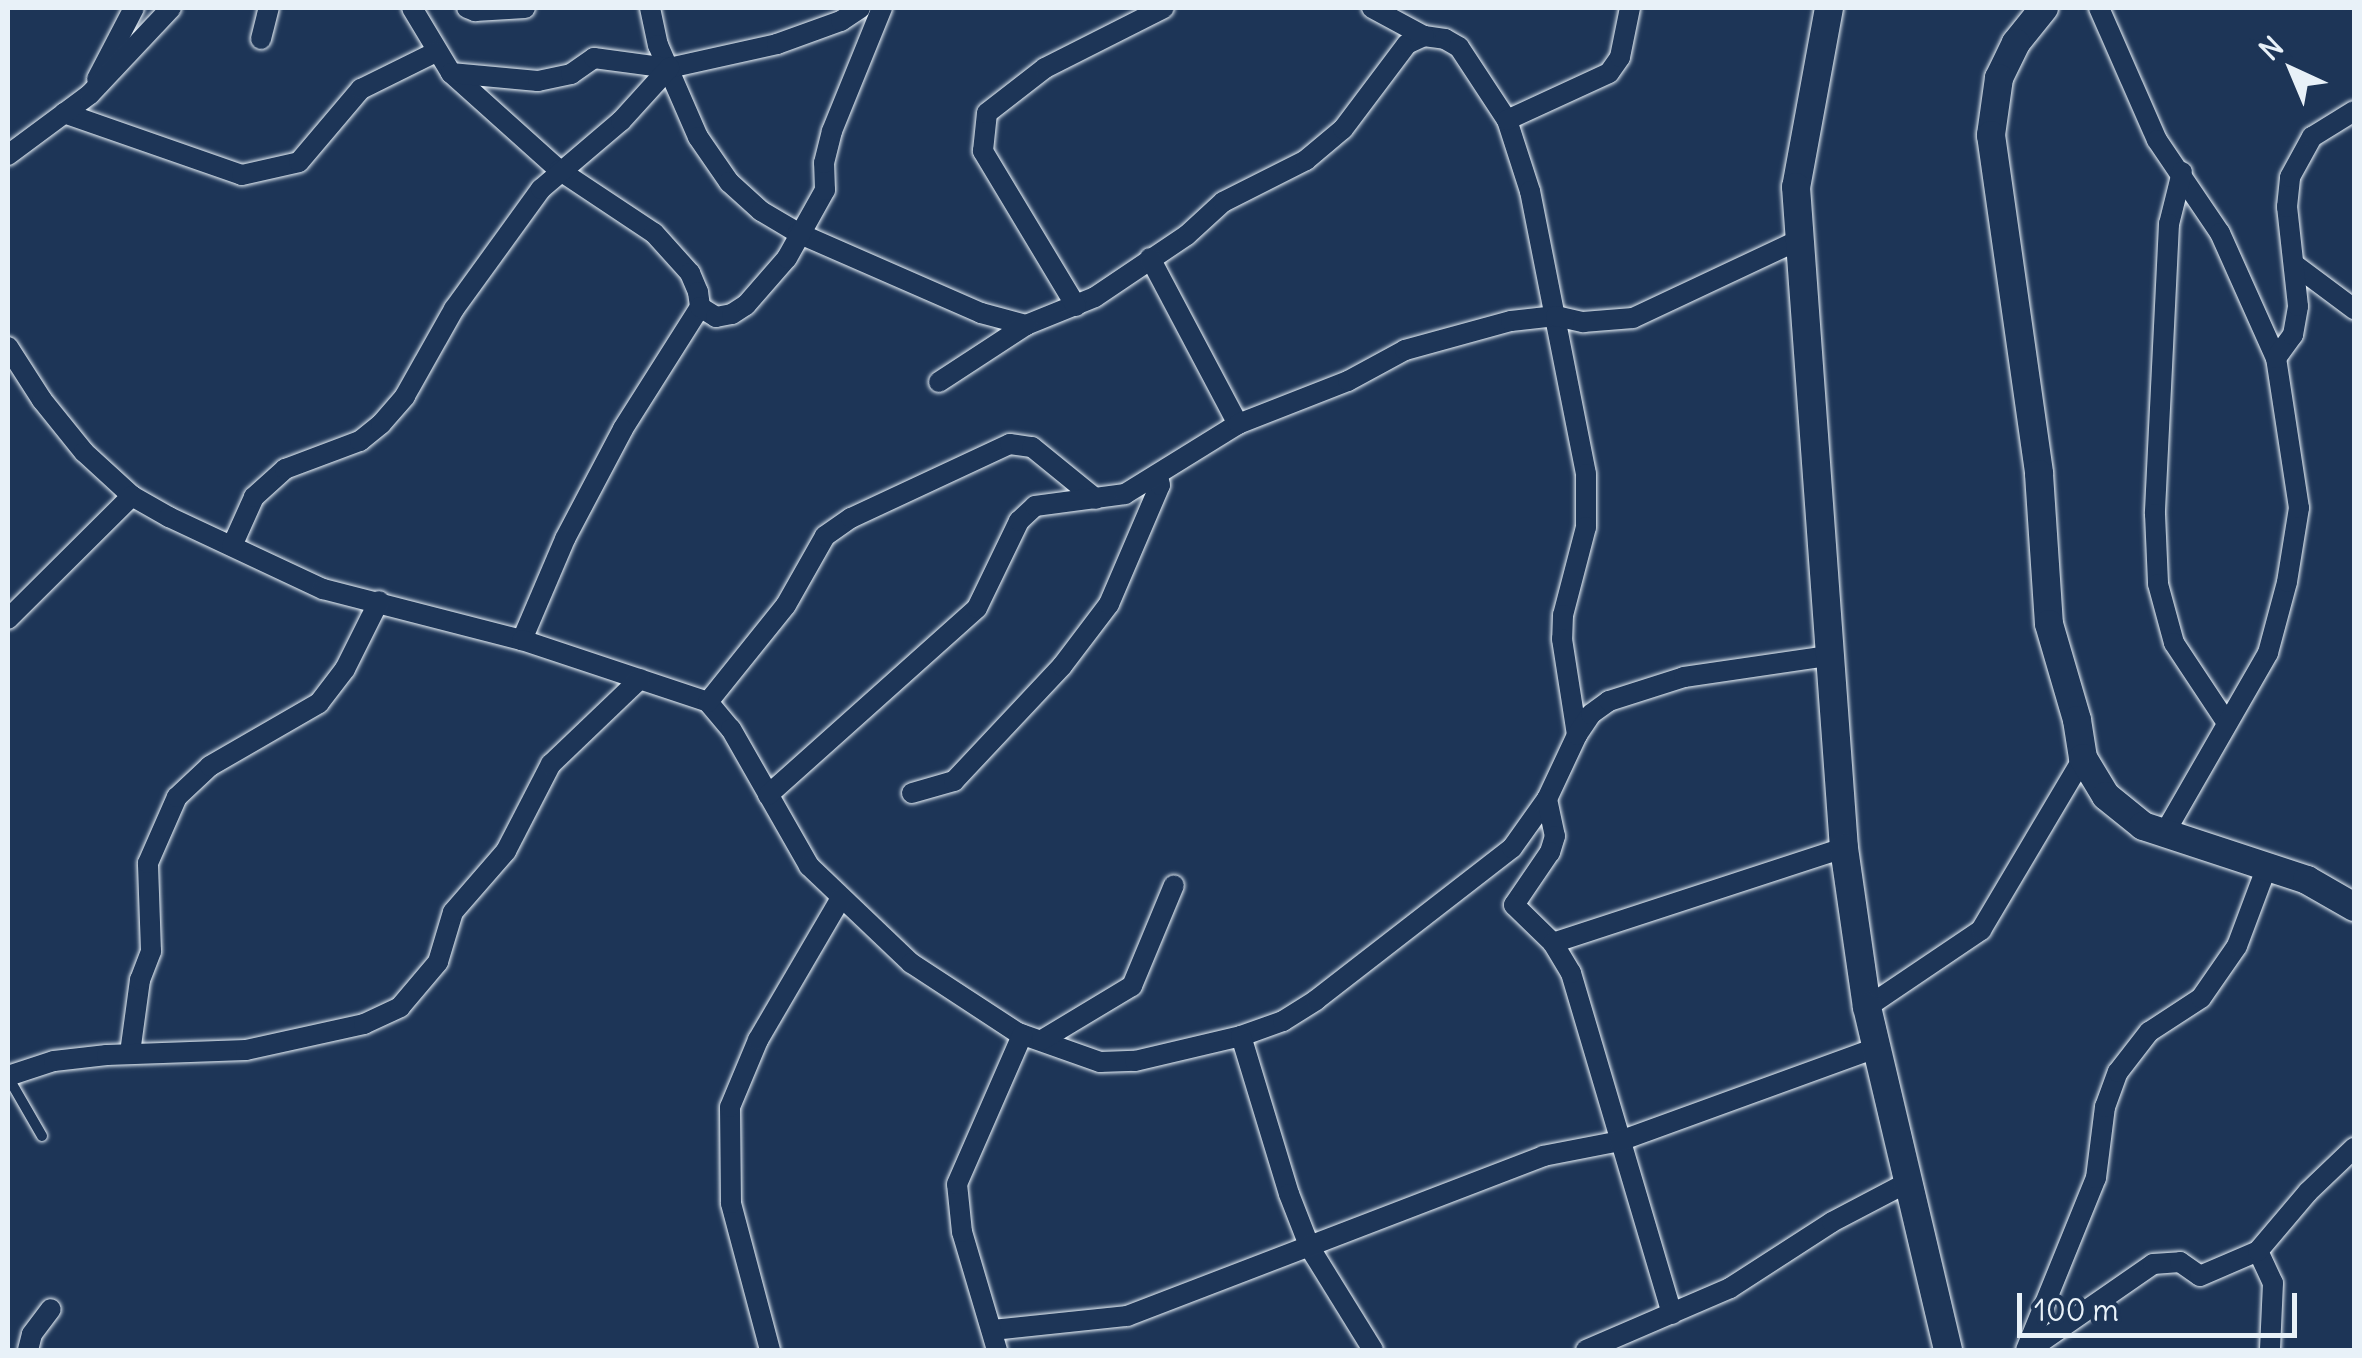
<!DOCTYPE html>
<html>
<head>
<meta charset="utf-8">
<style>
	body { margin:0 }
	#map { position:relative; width:2362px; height:1358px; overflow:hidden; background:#1d3557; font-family:Delius,sans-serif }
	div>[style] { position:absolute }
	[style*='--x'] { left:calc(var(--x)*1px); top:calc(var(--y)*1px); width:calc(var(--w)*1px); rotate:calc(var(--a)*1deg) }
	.roads { filter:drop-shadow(0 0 2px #e8f1f8) drop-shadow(0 0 2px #e8f1f8) }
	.lane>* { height:10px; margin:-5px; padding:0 5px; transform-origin:5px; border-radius:5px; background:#1d3557 }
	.street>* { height:20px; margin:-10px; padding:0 10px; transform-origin:10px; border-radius:10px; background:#1d3557 }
	.secondary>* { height:28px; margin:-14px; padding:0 14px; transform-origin:14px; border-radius:14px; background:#1d3557 }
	span { translate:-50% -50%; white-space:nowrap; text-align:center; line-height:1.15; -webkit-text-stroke:8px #1d3557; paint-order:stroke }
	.frame { position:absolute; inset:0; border:10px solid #e8f1f8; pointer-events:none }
	.north { position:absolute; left:2242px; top:20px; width:100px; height:100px; -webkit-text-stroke:8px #1d3557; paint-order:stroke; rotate:316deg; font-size:28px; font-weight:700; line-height:40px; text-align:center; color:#e8f1f8 }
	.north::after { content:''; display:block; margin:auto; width:35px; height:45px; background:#e8f1f8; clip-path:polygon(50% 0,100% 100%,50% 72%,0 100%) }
	.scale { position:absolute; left:2017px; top:1293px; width:280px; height:45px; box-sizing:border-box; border:5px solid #e8f1f8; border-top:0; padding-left:12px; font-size:30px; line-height:35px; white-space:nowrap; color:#e8f1f8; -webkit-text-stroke:8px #1d3557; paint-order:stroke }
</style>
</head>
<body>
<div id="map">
	<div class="roads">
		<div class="lane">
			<i style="--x:8;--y:1077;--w:68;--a:60"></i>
		</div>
		<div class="street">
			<i style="--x:412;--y:8;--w:76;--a:59"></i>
			<i style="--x:451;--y:73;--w:145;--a:41.9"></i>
			<i style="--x:559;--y:170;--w:114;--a:33.6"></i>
			<i style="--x:654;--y:233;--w:54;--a:48"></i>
			<i style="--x:690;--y:273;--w:21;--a:67"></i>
			<i style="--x:698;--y:292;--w:15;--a:82"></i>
			<i style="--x:700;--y:307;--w:144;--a:122.3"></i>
			<i style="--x:623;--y:429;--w:124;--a:117.8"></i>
			<i style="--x:565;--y:539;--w:110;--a:113.1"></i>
			<i style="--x:467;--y:8;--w:9;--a:21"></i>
			<i style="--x:475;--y:11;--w:50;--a:-3.4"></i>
			<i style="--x:650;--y:8;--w:38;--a:78"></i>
			<i style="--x:658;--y:45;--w:100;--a:66.5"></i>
			<i style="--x:698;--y:137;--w:55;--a:55.4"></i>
			<i style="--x:729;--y:182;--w:43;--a:42.2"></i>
			<i style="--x:761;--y:211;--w:43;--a:30.7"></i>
			<i style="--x:798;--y:233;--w:200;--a:23.6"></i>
			<i style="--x:981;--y:313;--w:47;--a:14.9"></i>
			<i style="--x:1026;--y:325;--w:74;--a:-22.1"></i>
			<i style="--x:1095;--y:297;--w:111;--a:-34"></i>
			<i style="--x:1187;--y:235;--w:49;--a:-42.5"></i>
			<i style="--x:1223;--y:202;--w:93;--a:-26.8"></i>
			<i style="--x:1306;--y:160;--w:48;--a:-40"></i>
			<i style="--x:1343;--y:129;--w:106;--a:-53"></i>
			<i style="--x:1407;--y:44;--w:19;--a:-25"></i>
			<i style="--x:1424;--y:36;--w:21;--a:8"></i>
			<i style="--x:1445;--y:39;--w:16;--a:30"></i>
			<i style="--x:1459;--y:47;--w:87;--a:56.7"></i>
			<i style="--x:1507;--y:120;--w:75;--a:72.1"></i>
			<i style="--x:1530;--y:191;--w:288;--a:78.8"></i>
			<i style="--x:1586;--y:474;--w:53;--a:90"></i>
			<i style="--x:1586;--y:527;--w:91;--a:104.6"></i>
			<i style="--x:1563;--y:615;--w:24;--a:92"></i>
			<i style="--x:1562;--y:639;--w:97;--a:81.1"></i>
			<i style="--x:1372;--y:8;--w:59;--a:28.3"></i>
			<i style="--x:2099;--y:8;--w:144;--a:66.3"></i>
			<i style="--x:2157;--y:140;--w:112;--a:55.9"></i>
			<i style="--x:2220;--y:233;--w:137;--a:65.9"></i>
			<i style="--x:261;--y:39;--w:32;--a:-76"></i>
			<i style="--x:451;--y:73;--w:87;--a:5.3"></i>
			<i style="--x:538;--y:81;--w:34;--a:-12"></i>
			<i style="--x:571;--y:74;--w:28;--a:-35"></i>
			<i style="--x:594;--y:58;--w:76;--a:7.6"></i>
			<i style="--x:669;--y:68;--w:111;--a:-12.5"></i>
			<i style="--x:777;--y:44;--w:68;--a:-19.8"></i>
			<i style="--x:841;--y:21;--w:23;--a:-34"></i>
			<i style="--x:97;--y:79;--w:80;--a:-62.5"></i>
			<i style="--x:64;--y:113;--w:188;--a:19.2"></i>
			<i style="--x:242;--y:175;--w:58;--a:-12.8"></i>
			<i style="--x:299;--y:162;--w:96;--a:-49.7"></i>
			<i style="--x:361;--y:89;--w:84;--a:-26.3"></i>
			<i style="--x:1507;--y:120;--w:112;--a:-24.7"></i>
			<i style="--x:1609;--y:73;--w:19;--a:-55"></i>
			<i style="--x:1620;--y:57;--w:50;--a:-78.5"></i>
			<i style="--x:8;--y:155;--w:102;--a:-36.6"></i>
			<i style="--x:90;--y:94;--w:118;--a:-46.7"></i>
			<i style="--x:2182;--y:172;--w:54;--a:104"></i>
			<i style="--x:2169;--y:224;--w:290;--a:92.8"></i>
			<i style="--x:2155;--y:514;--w:70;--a:87.5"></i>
			<i style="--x:2158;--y:584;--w:61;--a:74.8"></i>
			<i style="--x:2174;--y:643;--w:96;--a:56.5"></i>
			<i style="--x:1150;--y:258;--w:188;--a:62.1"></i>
			<i style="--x:2295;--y:265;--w:74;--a:36.7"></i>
			<i style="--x:1076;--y:306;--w:181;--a:-121"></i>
			<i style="--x:983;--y:151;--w:38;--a:-84"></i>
			<i style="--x:987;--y:113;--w:73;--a:-37.8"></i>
			<i style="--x:1045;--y:68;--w:133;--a:-26.8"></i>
			<i style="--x:700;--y:307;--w:19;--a:32"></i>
			<i style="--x:716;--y:317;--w:16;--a:-11"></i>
			<i style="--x:732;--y:314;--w:17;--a:-33"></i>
			<i style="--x:746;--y:305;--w:62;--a:-48.9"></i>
			<i style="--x:787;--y:258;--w:78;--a:-60.8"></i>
			<i style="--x:825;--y:190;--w:27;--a:-92"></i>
			<i style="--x:824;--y:163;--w:33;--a:-76"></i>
			<i style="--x:832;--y:131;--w:133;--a:-67.9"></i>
			<i style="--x:8;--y:347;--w:63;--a:57.3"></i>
			<i style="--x:42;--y:400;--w:67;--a:51.1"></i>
			<i style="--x:84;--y:452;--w:65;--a:42.5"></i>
			<i style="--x:132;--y:496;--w:43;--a:29.6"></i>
			<i style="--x:169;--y:517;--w:170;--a:25.1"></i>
			<i style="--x:323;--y:589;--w:205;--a:14.4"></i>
			<i style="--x:522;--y:640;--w:196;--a:18.4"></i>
			<i style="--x:708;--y:702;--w:35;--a:50"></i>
			<i style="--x:731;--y:729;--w:158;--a:60.3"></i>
			<i style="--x:809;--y:866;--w:141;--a:43.6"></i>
			<i style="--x:911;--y:963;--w:128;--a:33.2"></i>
			<i style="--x:1018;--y:1033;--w:87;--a:19.5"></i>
			<i style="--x:1100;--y:1062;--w:35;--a:-2"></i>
			<i style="--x:1135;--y:1061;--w:109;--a:-13.3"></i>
			<i style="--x:1241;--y:1036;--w:45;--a:-19.7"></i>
			<i style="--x:1283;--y:1021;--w:39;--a:-32"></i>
			<i style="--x:1316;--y:1000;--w:248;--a:-37.8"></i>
			<i style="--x:1512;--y:848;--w:60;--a:-54.5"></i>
			<i style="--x:1547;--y:799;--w:71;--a:-64.9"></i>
			<i style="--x:1577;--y:735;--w:25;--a:-56"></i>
			<i style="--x:1591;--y:714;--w:22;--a:-36"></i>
			<i style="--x:1609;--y:701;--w:79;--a:-17.7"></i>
			<i style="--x:1684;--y:677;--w:146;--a:-8.3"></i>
			<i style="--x:939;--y:382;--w:104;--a:-33.2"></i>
			<i style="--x:232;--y:546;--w:54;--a:-65.8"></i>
			<i style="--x:254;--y:497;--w:42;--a:-42.1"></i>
			<i style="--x:285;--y:469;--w:80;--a:-20.5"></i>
			<i style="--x:360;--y:441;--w:27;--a:-39"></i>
			<i style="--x:381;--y:424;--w:37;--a:-49"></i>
			<i style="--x:405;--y:396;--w:100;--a:-60.6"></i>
			<i style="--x:454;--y:309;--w:148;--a:-54.1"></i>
			<i style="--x:541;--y:189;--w:105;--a:-40.4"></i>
			<i style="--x:621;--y:121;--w:72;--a:-47.8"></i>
			<i style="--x:8;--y:619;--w:175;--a:-44.8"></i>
			<i style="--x:708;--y:702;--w:124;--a:-51.2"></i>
			<i style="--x:786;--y:605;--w:79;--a:-60.5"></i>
			<i style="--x:825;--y:536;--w:32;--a:-35"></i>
			<i style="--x:851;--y:518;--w:175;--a:-25"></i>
			<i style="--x:1010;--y:444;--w:22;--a:8"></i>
			<i style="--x:1032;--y:447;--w:82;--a:39.1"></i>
			<i style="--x:912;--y:793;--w:44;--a:-15.9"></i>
			<i style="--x:954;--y:781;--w:158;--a:-46.8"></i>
			<i style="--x:1062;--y:666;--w:78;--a:-52.8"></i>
			<i style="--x:1109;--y:604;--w:129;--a:-66.8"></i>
			<i style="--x:1160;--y:485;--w:9;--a:-103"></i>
			<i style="--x:768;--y:795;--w:280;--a:-41.8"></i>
			<i style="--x:977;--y:608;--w:97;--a:-64.2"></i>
			<i style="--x:1019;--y:521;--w:22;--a:-43"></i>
			<i style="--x:1035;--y:506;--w:91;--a:-7.6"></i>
			<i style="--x:1125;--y:494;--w:133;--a:-31.8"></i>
			<i style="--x:1238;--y:424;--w:118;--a:-21.4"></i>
			<i style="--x:1348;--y:381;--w:65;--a:-28.5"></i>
			<i style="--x:1405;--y:350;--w:110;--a:-15.3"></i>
			<i style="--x:1511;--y:321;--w:45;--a:-6.3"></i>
			<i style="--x:1556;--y:316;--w:28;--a:13"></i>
			<i style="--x:1583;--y:322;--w:50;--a:-4.6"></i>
			<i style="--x:1633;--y:318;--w:181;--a:-25.2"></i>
			<i style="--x:1547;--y:799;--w:38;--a:78"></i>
			<i style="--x:1555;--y:836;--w:17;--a:107"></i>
			<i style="--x:1550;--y:852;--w:64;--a:124.2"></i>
			<i style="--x:1514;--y:905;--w:54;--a:44.3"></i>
			<i style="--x:2164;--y:834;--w:209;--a:-60.1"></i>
			<i style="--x:2268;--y:653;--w:73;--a:-75"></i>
			<i style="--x:2287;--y:582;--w:75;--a:-80.8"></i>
			<i style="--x:2299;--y:508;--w:152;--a:-98.7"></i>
			<i style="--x:2276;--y:358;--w:29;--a:-54"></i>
			<i style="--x:2293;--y:335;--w:29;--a:-80"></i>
			<i style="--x:2298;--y:306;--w:100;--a:-96.3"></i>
			<i style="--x:2287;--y:207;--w:30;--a:-84"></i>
			<i style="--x:2290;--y:177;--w:46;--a:-61.2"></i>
			<i style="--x:2312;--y:137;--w:49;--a:-31.8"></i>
			<i style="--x:1867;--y:1007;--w:138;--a:-34"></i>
			<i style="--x:1981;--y:930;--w:200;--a:-59.3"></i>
			<i style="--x:1241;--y:1036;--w:165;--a:73.1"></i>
			<i style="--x:1289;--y:1194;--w:58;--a:68.7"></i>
			<i style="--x:1310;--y:1248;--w:120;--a:58.3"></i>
			<i style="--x:1042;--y:1040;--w:105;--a:-31"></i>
			<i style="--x:1132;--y:986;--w:109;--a:-67.4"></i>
			<i style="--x:130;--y:1053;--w:74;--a:-82.2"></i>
			<i style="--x:140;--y:980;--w:31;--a:-69"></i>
			<i style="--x:151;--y:951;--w:88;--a:-92"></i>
			<i style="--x:148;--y:863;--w:72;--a:-66.3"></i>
			<i style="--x:177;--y:797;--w:45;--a:-43.2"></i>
			<i style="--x:210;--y:766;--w:126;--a:-30"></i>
			<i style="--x:319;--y:703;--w:43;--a:-52.6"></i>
			<i style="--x:345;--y:669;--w:76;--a:-63.4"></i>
			<i style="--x:8;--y:1076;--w:48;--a:-18.1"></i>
			<i style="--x:54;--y:1061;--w:53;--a:-6.5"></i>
			<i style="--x:107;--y:1055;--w:139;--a:-2.1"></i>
			<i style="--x:246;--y:1050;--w:121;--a:-12.4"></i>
			<i style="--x:364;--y:1024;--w:40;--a:-25"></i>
			<i style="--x:400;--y:1007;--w:59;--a:-49.8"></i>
			<i style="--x:438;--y:962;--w:52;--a:-73.3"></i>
			<i style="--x:453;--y:912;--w:81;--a:-49"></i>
			<i style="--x:506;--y:851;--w:98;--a:-62.7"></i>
			<i style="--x:551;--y:764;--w:123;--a:-43.7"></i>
			<i style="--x:2258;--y:1251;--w:35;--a:65"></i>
			<i style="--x:2273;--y:1283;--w:67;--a:92.6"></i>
			<i style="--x:1672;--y:1314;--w:356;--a:-106.5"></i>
			<i style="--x:1571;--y:973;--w:35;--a:-121"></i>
			<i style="--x:1553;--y:943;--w:306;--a:-18.1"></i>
			<i style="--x:993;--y:1330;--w:135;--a:-6"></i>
			<i style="--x:1127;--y:1316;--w:446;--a:-21"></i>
			<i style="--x:1543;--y:1156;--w:78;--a:-11"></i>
			<i style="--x:1620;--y:1141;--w:275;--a:-20"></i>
			<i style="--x:28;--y:1350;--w:16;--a:-76"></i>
			<i style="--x:32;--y:1334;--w:31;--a:-53"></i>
			<i style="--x:770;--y:1350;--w:152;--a:-104.9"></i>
			<i style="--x:731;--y:1203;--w:96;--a:-90.6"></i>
			<i style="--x:730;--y:1107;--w:73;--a:-67.3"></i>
			<i style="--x:758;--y:1040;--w:164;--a:-59.7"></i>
			<i style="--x:997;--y:1350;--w:123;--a:-106.5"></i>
			<i style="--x:962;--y:1232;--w:48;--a:-95.9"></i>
			<i style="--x:957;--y:1184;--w:163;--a:-66.4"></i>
			<i style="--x:1586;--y:1350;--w:157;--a:-23.3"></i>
			<i style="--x:1730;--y:1288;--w:121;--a:-32.9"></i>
			<i style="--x:1832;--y:1222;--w:88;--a:-27.7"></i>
			<i style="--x:2026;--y:1350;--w:186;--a:-67.9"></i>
			<i style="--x:2096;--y:1178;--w:72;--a:-82.8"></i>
			<i style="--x:2105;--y:1107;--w:37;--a:-70"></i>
			<i style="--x:2118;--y:1072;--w:51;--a:-52.2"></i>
			<i style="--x:2149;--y:1032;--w:62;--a:-33.2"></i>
			<i style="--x:2201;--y:998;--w:63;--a:-55.3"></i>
			<i style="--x:2237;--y:946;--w:85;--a:-69.4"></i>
			<i style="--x:2029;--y:1350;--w:151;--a:-34.7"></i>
			<i style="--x:2153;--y:1264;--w:27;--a:-4"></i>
			<i style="--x:2180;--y:1262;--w:24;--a:35"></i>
			<i style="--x:2200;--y:1276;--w:63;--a:-23.3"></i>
			<i style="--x:2258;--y:1251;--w:77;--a:-49.7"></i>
			<i style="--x:2308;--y:1192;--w:64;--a:-43.7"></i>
		</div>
		<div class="secondary">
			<i style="--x:1829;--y:8;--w:182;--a:100.4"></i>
			<i style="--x:1796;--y:187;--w:663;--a:85.85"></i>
			<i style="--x:1844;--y:848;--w:161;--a:81.8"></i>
			<i style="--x:1867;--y:1007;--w:352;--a:76.7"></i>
			<i style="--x:2044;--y:8;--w:45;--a:128.7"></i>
			<i style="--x:2016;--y:43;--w:39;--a:116"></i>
			<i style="--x:1999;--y:78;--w:58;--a:98"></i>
			<i style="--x:1991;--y:135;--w:342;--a:81.9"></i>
			<i style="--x:2039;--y:474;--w:150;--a:86.2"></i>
			<i style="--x:2049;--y:624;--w:100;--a:73.7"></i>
			<i style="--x:2077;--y:720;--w:38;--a:81"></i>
			<i style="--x:2083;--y:758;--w:44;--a:58.8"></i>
			<i style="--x:2106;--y:796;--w:48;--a:39"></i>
			<i style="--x:2143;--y:826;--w:173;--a:18.2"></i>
			<i style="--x:2307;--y:880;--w:54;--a:29.9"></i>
		</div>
	</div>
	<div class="frame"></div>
	<div class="north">N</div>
	<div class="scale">100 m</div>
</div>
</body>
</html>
